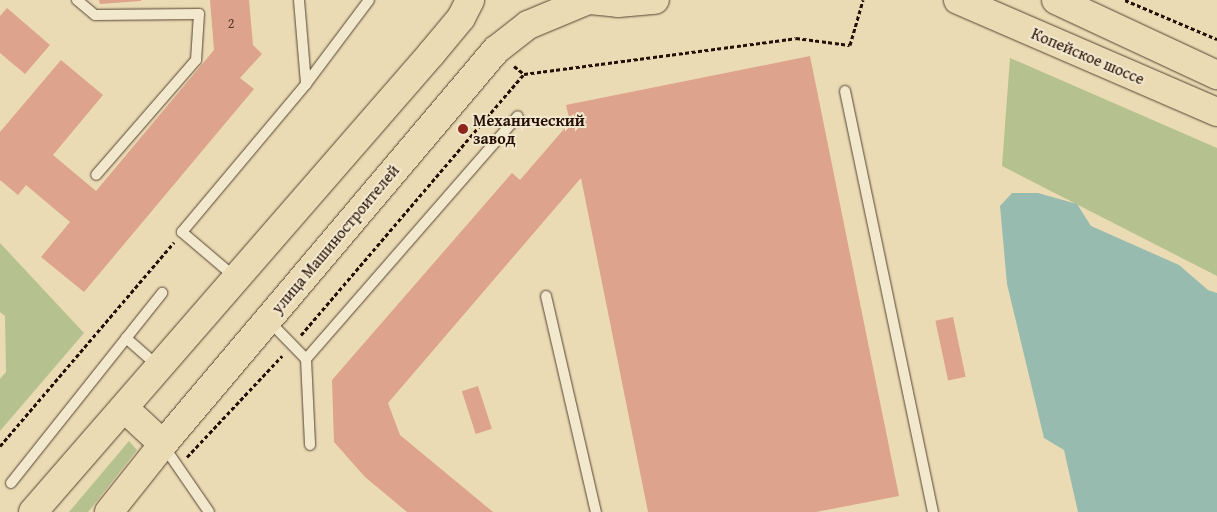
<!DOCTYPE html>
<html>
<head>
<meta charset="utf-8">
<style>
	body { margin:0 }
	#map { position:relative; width:1217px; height:512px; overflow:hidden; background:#ebdbb4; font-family:"Gentium Book Plus",serif }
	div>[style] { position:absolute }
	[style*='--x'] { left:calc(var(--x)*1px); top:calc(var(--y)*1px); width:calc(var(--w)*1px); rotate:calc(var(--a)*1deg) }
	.green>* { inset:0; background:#b5c18f }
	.water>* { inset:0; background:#98bbb0 }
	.building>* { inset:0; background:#dda38c; transform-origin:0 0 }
	.path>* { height:3px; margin-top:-1.5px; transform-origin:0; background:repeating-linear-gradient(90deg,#260f06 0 4px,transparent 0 6.5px) }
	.roads { filter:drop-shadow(0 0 1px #574232) drop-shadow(0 0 1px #574232) }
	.service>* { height:10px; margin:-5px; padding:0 5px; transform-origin:5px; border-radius:5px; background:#f2e8ce }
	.primary>* { height:28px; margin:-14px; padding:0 14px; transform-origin:14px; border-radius:14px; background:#ebdbb4 }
	.dots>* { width:14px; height:14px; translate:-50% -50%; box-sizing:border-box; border:2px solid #f2e8ce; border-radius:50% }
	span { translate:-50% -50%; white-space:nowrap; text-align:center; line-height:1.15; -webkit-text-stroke:4px #f2e8ce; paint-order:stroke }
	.number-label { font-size:14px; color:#543428 }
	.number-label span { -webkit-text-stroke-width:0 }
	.street-label { font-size:16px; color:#260f06 }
	.poi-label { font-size:16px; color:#260f06; font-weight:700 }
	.left { translate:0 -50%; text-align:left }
</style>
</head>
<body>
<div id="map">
	<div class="green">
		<i style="clip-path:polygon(1010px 58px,1217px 148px,1217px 276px,1002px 166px)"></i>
		<i style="clip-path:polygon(0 243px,84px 333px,0 431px,0 379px,6px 372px,5px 316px,0 312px)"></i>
		<i style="clip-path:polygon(129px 441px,137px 450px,88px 512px,69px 512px)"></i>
	</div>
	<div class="water">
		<i style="clip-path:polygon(1012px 193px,1038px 193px,1077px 204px,1091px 226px,1179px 265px,1208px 290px,1217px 293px,1217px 512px,1078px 512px,1064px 450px,1044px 438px,1007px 284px,1000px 206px)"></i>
	</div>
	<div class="building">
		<i style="clip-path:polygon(99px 0,141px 0,141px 1px,100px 4px)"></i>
		<i style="clip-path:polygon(210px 0,249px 0,253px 45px,262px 54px,240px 78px,254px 89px,84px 292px,41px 257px,70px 222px,26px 185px,18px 195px,0 180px,0 132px,61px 60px,103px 95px,53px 155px,96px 191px,214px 50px)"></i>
		<i style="clip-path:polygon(7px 8px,50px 45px,25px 74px,0 53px,0 16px)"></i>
		<i style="clip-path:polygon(810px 56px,899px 496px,816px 512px,648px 512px,581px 178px,388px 403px,400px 435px,493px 512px,407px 512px,365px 477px,334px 442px,332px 380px,512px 173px,520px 180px,570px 122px,566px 105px)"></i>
		<i style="left:953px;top:317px;width:61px;height:18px;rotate:78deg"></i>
		<i style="left:478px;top:386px;width:45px;height:17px;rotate:72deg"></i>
	</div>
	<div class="path">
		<i style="--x:1125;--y:0;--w:100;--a:23"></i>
		<i style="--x:514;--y:66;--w:13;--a:39"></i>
		<i style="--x:301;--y:335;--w:343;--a:-49.5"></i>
		<i style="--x:524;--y:74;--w:274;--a:-7.5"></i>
		<i style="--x:796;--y:38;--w:54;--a:7.4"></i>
		<i style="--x:850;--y:45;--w:47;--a:-73.9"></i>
		<i style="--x:0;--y:446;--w:268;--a:-49.5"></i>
		<i style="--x:187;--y:457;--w:139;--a:-46.8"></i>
	</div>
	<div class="roads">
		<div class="service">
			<i style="--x:77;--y:0;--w:23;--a:40"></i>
			<i style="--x:95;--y:15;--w:104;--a:-0.6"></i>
			<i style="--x:199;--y:14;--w:46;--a:93.7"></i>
			<i style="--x:196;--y:60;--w:152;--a:131"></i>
			<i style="--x:299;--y:0;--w:84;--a:85.2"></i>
			<i style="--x:845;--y:91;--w:430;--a:78.2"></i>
			<i style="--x:236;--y:278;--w:71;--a:-139.6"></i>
			<i style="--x:182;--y:232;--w:193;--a:-50"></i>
			<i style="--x:306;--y:84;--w:105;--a:-53.1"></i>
			<i style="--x:546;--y:296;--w:222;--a:77"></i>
			<i style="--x:268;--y:320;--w:54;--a:45.7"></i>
			<i style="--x:306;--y:359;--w:86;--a:87.3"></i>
			<i style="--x:126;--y:338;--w:44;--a:41.3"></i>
			<i style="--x:306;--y:359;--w:322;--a:-48.9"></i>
			<i style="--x:163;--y:445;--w:81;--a:55.5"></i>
			<i style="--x:11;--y:483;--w:243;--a:-51.5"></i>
		</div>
		<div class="primary">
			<i style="--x:590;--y:0;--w:28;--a:6"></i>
			<i style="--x:618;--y:3;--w:37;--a:-5"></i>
			<i style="--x:958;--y:0;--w:282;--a:23.4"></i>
			<i style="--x:1056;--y:0;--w:178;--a:25"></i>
			<i style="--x:124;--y:408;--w:53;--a:42.7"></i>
			<i style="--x:33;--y:512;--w:607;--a:-49.01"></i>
			<i style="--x:431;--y:54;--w:47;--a:-50.2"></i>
			<i style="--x:461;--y:18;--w:20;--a:-63"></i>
			<i style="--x:109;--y:512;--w:87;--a:-51.5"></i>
			<i style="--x:163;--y:444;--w:516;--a:-49.8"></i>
			<i style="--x:496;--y:50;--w:41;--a:-38"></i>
			<i style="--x:528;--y:25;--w:65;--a:-22.6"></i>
		</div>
	</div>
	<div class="dots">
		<i style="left:463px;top:129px;background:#8f2418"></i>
	</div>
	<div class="number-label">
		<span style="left:231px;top:23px">2</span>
	</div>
	<div class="street-label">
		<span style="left:1088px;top:56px;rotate:23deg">Копейское шоссе</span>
		<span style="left:335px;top:239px;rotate:-50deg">улица Машиностроителей</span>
	</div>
	<div class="poi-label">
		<span class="left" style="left:473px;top:129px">Механический<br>завод</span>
	</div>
</div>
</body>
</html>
